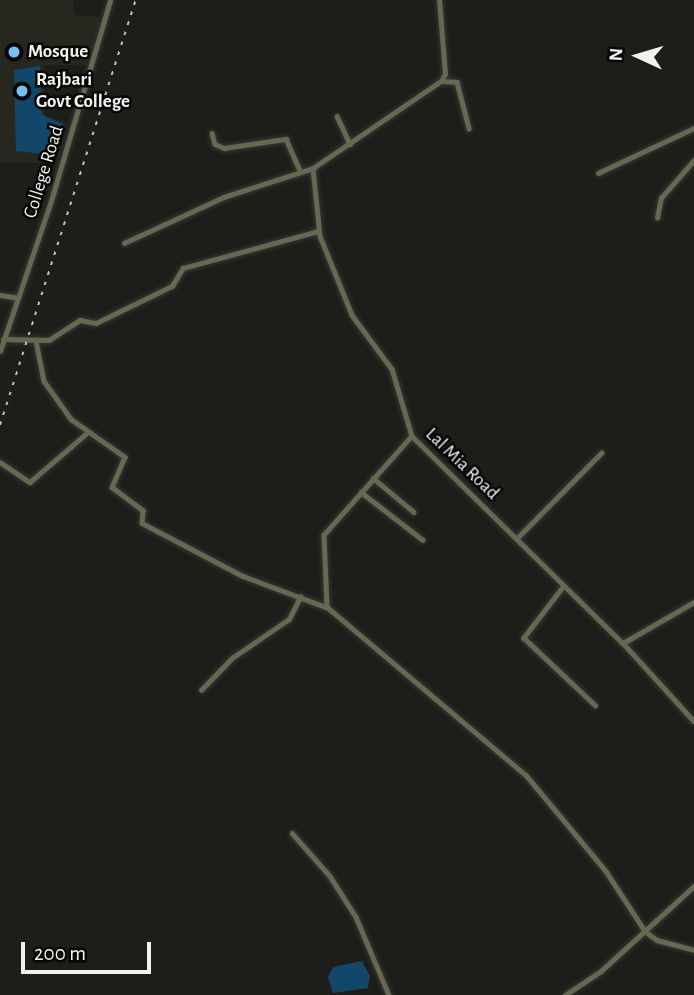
<!DOCTYPE html>
<html>
<head>
<meta charset="utf-8">
<style>
	body { margin:0 }
	#map { position:relative; width:694px; height:995px; overflow:hidden; background:#1d1d1a; font-family:"Alegreya Sans",sans-serif }
	div>[style] { position:absolute }
	[style*='--x'] { left:calc(var(--x)*1px); top:calc(var(--y)*1px); width:calc(var(--w)*1px); rotate:calc(var(--a)*1deg) }
	.built>* { inset:0; background:#27271f }
	.water>* { inset:0; background:#134769 }
	.roads { filter:drop-shadow(0 0 2px #373734) drop-shadow(0 0 2px #373734) }
	.minor>* { height:4.5px; margin:-2.25px; padding:0 2.25px; transform-origin:2.25px; border-radius:2.25px; background:#666851 }
	.rail>* { height:2px; margin-top:-1px; transform-origin:0; background:repeating-linear-gradient(90deg,#c0c0be 0 3.5px,transparent 0 10.5px) }
	.dots>* { width:19px; height:19px; translate:-50% -50%; box-sizing:border-box; border:4px solid #070806; border-radius:50% }
	span { translate:-50% -50%; white-space:nowrap; text-align:center; line-height:1.15; -webkit-text-stroke:5px #070806; paint-order:stroke }
	.poi-label { font-size:19px; color:#f2f2f0; font-weight:700 }
	.left { translate:0 -50%; text-align:left }
	.street-label { font-size:19px; color:#f2f2f0 }
	.north { position:absolute; left:603px; top:21px; width:70px; height:70px; -webkit-text-stroke:5px #070806; paint-order:stroke; rotate:274deg; font-size:19px; font-weight:700; line-height:28px; text-align:center; color:#f2f2f0 }
	.north::after { content:''; display:block; margin:auto; width:24px; height:32px; background:#f2f2f0; clip-path:polygon(50% 0,100% 100%,50% 72%,0 100%) }
	.scale { position:absolute; left:21px; top:942px; width:130px; height:32px; box-sizing:border-box; border:4px solid #f2f2f0; border-top:0; padding-left:9px; font-size:21px; line-height:24px; white-space:nowrap; color:#f2f2f0; -webkit-text-stroke:5px #070806; paint-order:stroke }
</style>
</head>
<body>
<div id="map">
	<div class="built">
		<i style="clip-path:polygon(0 0,73px 0,75px 15px,100px 17px,89px 65px,44px 65px,45px 116px,67px 123px,53px 163px,0 163px)"></i>
	</div>
	<div class="water">
		<i style="clip-path:polygon(40px 66px,42px 115px,63px 124px,53px 155px,16px 151px,14px 70px)"></i>
		<i style="clip-path:polygon(362px 961px,370px 976px,368px 988px,333px 993px,328px 977px,333px 967px)"></i>
	</div>
	<div class="roads">
		<div class="minor">
			<i style="--x:442;--y:81;--w:15;--a:4"></i>
			<i style="--x:457;--y:82;--w:48;--a:75.4"></i>
			<i style="--x:337;--y:116;--w:31;--a:65"></i>
			<i style="--x:212;--y:133;--w:11;--a:75"></i>
			<i style="--x:215;--y:144;--w:10;--a:24"></i>
			<i style="--x:224;--y:148;--w:63;--a:-8.3"></i>
			<i style="--x:286;--y:139;--w:36;--a:66"></i>
			<i style="--x:313;--y:168;--w:68;--a:84.1"></i>
			<i style="--x:320;--y:236;--w:85;--a:67.9"></i>
			<i style="--x:352;--y:315;--w:67;--a:53.5"></i>
			<i style="--x:392;--y:369;--w:70;--a:73.4"></i>
			<i style="--x:412;--y:436;--w:296;--a:44.5"></i>
			<i style="--x:623;--y:643;--w:105;--a:47.7"></i>
			<i style="--x:598;--y:173;--w:106;--a:-25.1"></i>
			<i style="--x:657;--y:218;--w:20;--a:-79"></i>
			<i style="--x:661;--y:198;--w:50;--a:-49"></i>
			<i style="--x:124;--y:243;--w:110;--a:-24.7"></i>
			<i style="--x:224;--y:197;--w:94;--a:-18"></i>
			<i style="--x:313;--y:168;--w:155;--a:-34.2"></i>
			<i style="--x:441;--y:81;--w:8;--a:-60"></i>
			<i style="--x:445;--y:74;--w:74;--a:-94.6"></i>
			<i style="--x:0;--y:295;--w:15;--a:8"></i>
			<i style="--x:3;--y:339;--w:46;--a:1.2"></i>
			<i style="--x:49;--y:340;--w:37;--a:-33"></i>
			<i style="--x:80;--y:320;--w:16;--a:11"></i>
			<i style="--x:96;--y:323;--w:85;--a:-26"></i>
			<i style="--x:172;--y:286;--w:21;--a:-59"></i>
			<i style="--x:183;--y:268;--w:140;--a:-15.3"></i>
			<i style="--x:36;--y:341;--w:41;--a:78.7"></i>
			<i style="--x:44;--y:381;--w:47;--a:54.6"></i>
			<i style="--x:71;--y:419;--w:66;--a:35.1"></i>
			<i style="--x:125;--y:457;--w:33;--a:113"></i>
			<i style="--x:112;--y:487;--w:39;--a:37"></i>
			<i style="--x:143;--y:510;--w:13;--a:94"></i>
			<i style="--x:142;--y:523;--w:114;--a:27.7"></i>
			<i style="--x:243;--y:576;--w:89;--a:20.5"></i>
			<i style="--x:0;--y:351;--w:158;--a:-71.2"></i>
			<i style="--x:51;--y:201;--w:209;--a:-73.6"></i>
			<i style="--x:412;--y:436;--w:132;--a:131.6"></i>
			<i style="--x:324;--y:535;--w:72;--a:87.6"></i>
			<i style="--x:327;--y:607;--w:260;--a:40.2"></i>
			<i style="--x:526;--y:775;--w:125;--a:50.2"></i>
			<i style="--x:606;--y:871;--w:72;--a:57"></i>
			<i style="--x:645;--y:931;--w:15;--a:37"></i>
			<i style="--x:657;--y:940;--w:38;--a:15"></i>
			<i style="--x:0;--y:462;--w:36;--a:34"></i>
			<i style="--x:30;--y:482;--w:77;--a:-40.8"></i>
			<i style="--x:373;--y:478;--w:53;--a:39.7"></i>
			<i style="--x:361;--y:492;--w:78;--a:37.7"></i>
			<i style="--x:517;--y:538;--w:120;--a:-45.3"></i>
			<i style="--x:564;--y:586;--w:66;--a:127.6"></i>
			<i style="--x:524;--y:638;--w:98;--a:43.3"></i>
			<i style="--x:623;--y:643;--w:82;--a:-30"></i>
			<i style="--x:201;--y:690;--w:45;--a:-45.9"></i>
			<i style="--x:232;--y:658;--w:69;--a:-34.4"></i>
			<i style="--x:289;--y:619;--w:25;--a:-63"></i>
			<i style="--x:292;--y:833;--w:57;--a:48.5"></i>
			<i style="--x:330;--y:876;--w:49;--a:57.6"></i>
			<i style="--x:356;--y:917;--w:85;--a:67.1"></i>
			<i style="--x:565;--y:995;--w:43;--a:-33.7"></i>
			<i style="--x:601;--y:971;--w:126;--a:-42.4"></i>
		</div>
	</div>
	<div class="rail">
		<i style="--x:0;--y:425;--w:446;--a:-72.3"></i>
	</div>
	<div class="dots">
		<i style="left:14px;top:52px;background:#75c0f6"></i>
		<i style="left:22px;top:91px;background:#75c0f6"></i>
	</div>
	<div class="poi-label">
		<span class="left" style="left:28px;top:52px">Mosque</span>
		<span class="left" style="left:36px;top:91px">Rajbari<br>Govt College</span>
	</div>
	<div class="street-label">
		<span style="left:44px;top:172px;rotate:-73deg">College Road</span>
		<span style="left:462px;top:464px;rotate:44deg">Lal Mia Road</span>
	</div>
	<div class="north">N</div>
	<div class="scale">200 m</div>
</div>
</body>
</html>
